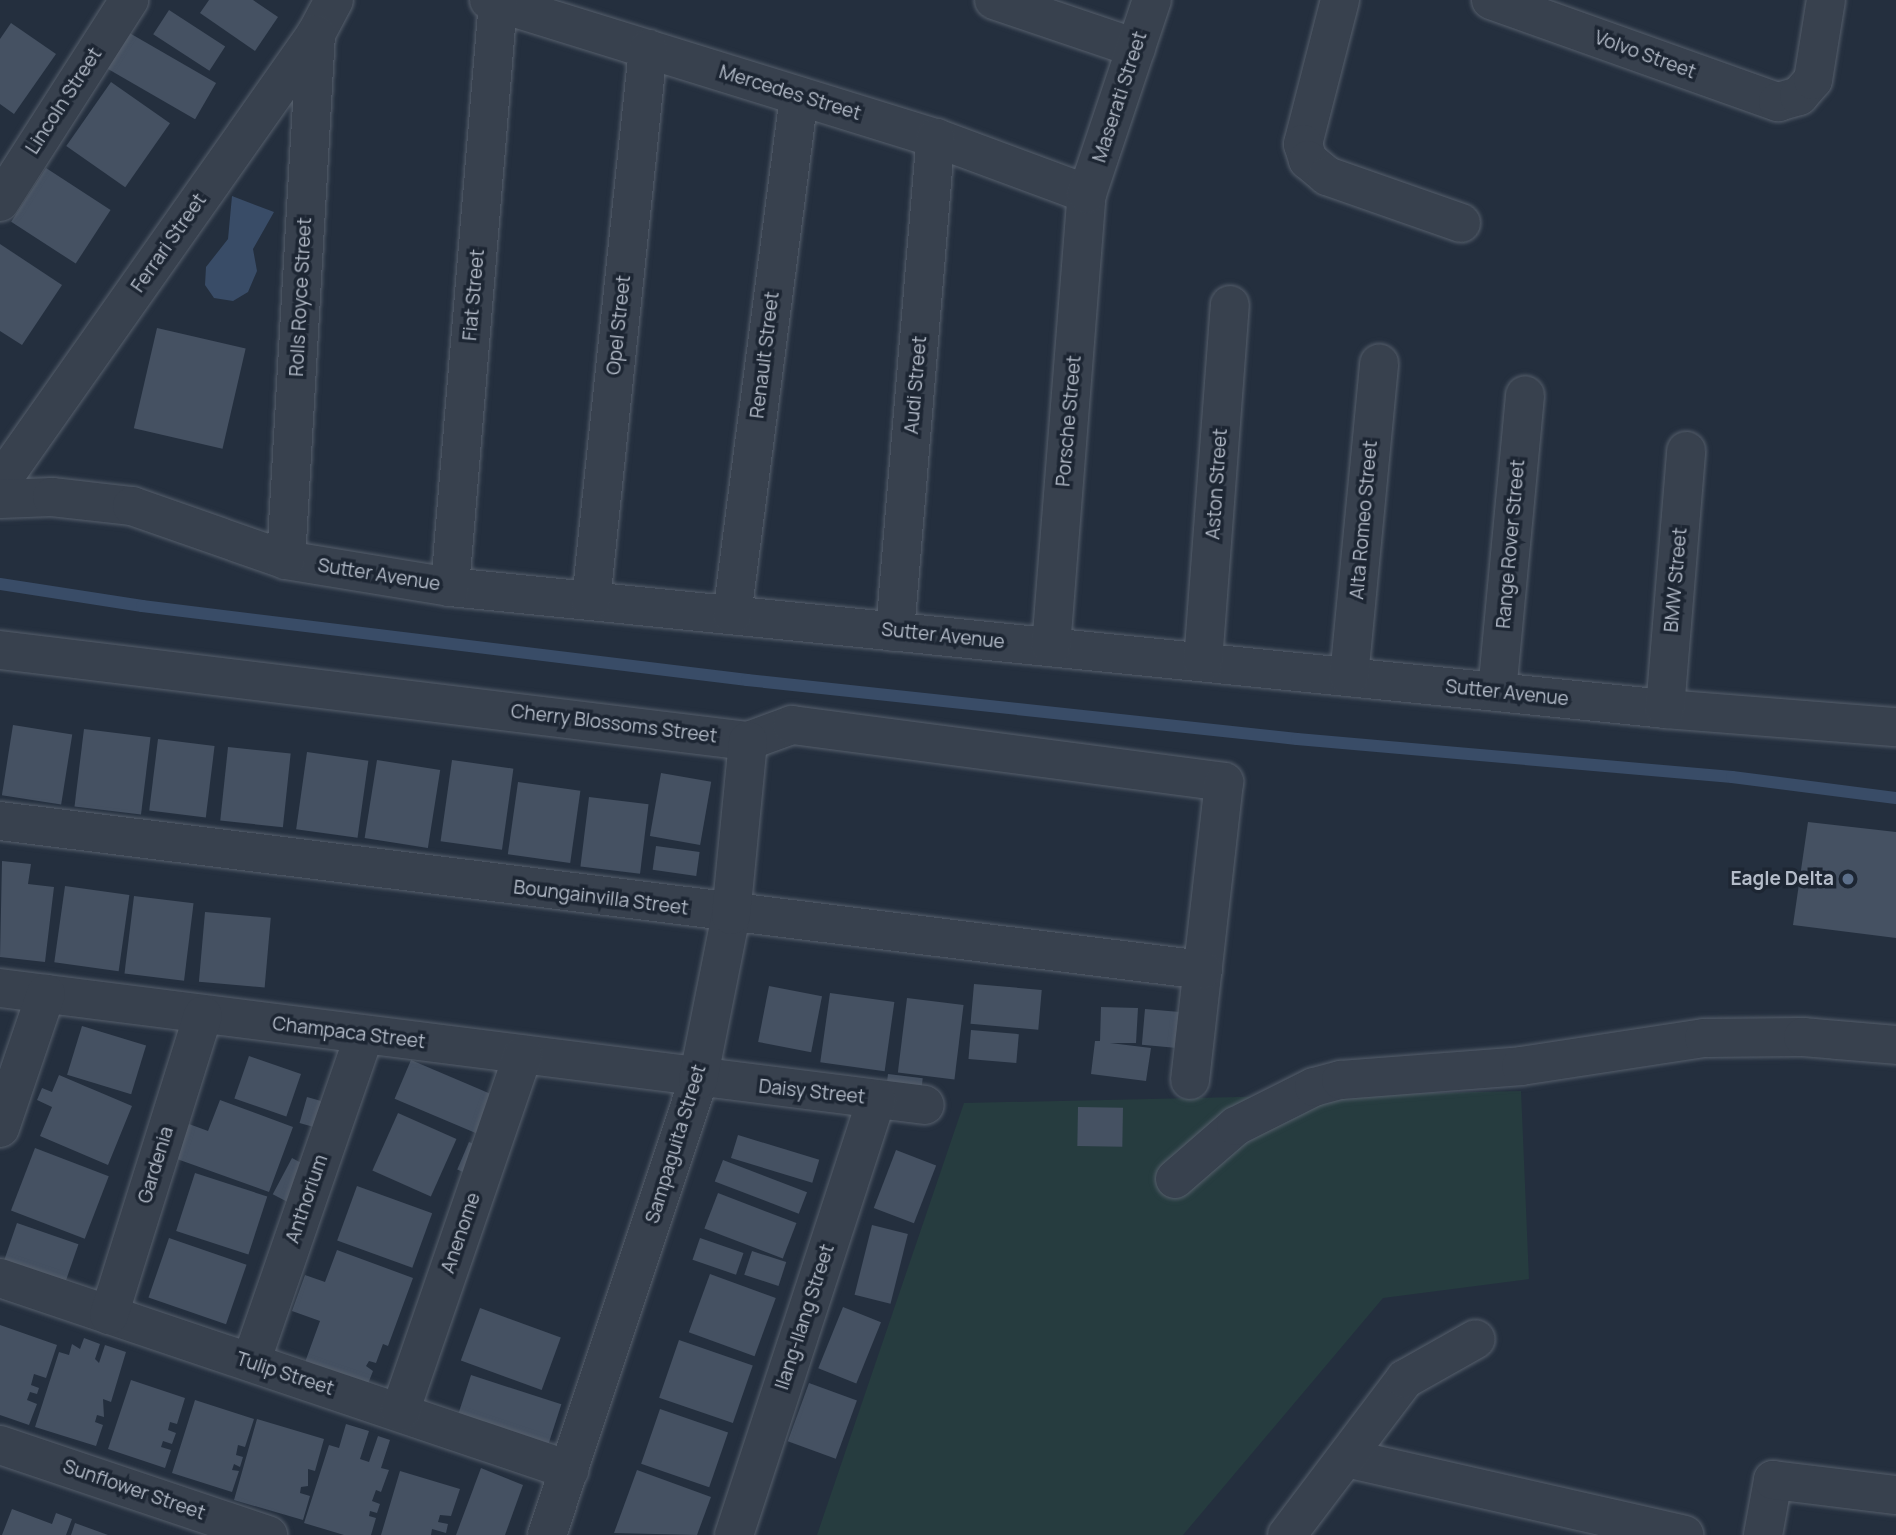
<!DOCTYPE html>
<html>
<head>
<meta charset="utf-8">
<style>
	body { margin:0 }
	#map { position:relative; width:1896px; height:1535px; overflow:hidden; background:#242f3e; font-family:Manrope,sans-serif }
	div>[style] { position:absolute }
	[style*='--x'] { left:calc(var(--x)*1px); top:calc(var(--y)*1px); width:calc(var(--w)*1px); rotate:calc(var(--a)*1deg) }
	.green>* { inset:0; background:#263c3f }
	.water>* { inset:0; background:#394c67 }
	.stream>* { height:12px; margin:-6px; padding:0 6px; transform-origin:6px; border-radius:6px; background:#394c67 }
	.building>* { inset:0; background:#455162; transform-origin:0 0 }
	.roads { filter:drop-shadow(0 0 2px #565f6c) drop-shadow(0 0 2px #565f6c) }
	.minor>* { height:38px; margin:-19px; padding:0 19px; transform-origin:19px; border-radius:19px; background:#38414e }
	.dots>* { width:19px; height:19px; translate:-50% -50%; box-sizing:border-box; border:4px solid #1d2633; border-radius:50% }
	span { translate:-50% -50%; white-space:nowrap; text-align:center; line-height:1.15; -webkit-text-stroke:7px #1d2633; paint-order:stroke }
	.street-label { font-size:19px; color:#b4bcc9 }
	.poi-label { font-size:19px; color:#b4bcc9; font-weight:700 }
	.right { translate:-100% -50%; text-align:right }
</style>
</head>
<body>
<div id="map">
	<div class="green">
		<i style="clip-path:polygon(1521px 1091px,1529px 1279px,1383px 1298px,1183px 1535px,817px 1535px,964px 1103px)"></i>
	</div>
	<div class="water">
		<i style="clip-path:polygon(232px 196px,274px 212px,253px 249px,257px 271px,248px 292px,233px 301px,214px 298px,205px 285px,206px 267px,228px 239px)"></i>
	</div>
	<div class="stream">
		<i style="--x:0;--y:584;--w:144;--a:8.8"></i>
		<i style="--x:142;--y:606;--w:610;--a:6.97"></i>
		<i style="--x:747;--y:680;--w:553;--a:6.12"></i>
		<i style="--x:1297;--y:739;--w:437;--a:5"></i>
		<i style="--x:1732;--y:777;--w:165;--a:7.3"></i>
	</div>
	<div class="building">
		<i style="clip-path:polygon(209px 0,253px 0,278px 17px,255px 51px,200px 13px)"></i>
		<i style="left:169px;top:10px;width:67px;height:29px;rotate:33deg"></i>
		<i style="clip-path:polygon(11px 23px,56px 54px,14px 114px,0 104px,0 39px)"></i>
		<i style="left:126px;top:31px;width:104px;height:42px;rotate:30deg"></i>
		<i style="left:111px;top:82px;width:72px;height:78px;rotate:35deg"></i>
		<i style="left:46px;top:168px;width:77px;height:64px;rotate:33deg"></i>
		<i style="clip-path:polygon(0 244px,62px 285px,22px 345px,0 331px)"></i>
		<i style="left:157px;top:328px;width:91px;height:103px;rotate:13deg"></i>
		<i style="left:13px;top:725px;width:60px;height:71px;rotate:9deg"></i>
		<i style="left:84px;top:729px;width:67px;height:78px;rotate:7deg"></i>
		<i style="left:158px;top:739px;width:57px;height:72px;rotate:7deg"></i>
		<i style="left:228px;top:747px;width:63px;height:74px;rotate:6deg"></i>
		<i style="left:307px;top:752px;width:62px;height:78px;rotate:8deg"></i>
		<i style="left:377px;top:760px;width:64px;height:79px;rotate:9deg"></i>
		<i style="left:452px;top:760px;width:62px;height:82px;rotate:8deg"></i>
		<i style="left:661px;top:773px;width:51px;height:64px;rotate:10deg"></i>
		<i style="left:518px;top:782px;width:63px;height:73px;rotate:8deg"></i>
		<i style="left:589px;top:797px;width:60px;height:70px;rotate:7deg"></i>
		<i style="clip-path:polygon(1808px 822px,1896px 832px,1896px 938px,1793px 925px)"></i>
		<i style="left:656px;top:846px;width:44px;height:24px;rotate:8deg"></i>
		<i style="clip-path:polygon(2px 861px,31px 864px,28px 884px,54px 887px,45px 962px,0 957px)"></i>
		<i style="left:65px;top:886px;width:65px;height:77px;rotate:8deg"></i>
		<i style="left:134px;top:896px;width:60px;height:78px;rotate:7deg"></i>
		<i style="left:205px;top:912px;width:66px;height:70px;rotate:5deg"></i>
		<i style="left:974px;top:984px;width:68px;height:40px;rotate:5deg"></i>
		<i style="left:769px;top:986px;width:54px;height:57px;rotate:11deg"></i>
		<i style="left:830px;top:993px;width:65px;height:70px;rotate:8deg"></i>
		<i style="left:907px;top:998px;width:57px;height:75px;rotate:7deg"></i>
		<i style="clip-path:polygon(1101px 1007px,1138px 1008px,1136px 1043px,1110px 1043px,1151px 1048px,1146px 1081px,1091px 1074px,1095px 1041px,1100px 1041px)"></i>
		<i style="left:1145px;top:1009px;width:38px;height:36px;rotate:5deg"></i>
		<i style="left:82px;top:1026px;width:67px;height:51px;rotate:17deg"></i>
		<i style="left:971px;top:1030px;width:48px;height:29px;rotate:5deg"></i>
		<i style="left:249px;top:1056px;width:55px;height:45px;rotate:19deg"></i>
		<i style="left:411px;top:1060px;width:97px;height:42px;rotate:23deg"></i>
		<i style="left:888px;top:1074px;width:35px;height:20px;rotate:7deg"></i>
		<i style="clip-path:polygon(59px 1075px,132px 1106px,108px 1165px,40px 1136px,52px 1107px,37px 1100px,42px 1088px,52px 1092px)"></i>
		<i style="left:307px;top:1097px;width:22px;height:27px;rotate:16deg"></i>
		<i style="clip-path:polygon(220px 1100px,293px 1127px,269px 1192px,177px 1159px,189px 1124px,208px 1131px)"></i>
		<i style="left:1078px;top:1107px;width:45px;height:39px;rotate:1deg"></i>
		<i style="left:398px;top:1113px;width:64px;height:63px;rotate:24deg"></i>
		<i style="left:738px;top:1135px;width:85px;height:24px;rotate:17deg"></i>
		<i style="left:469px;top:1142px;width:13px;height:30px;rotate:23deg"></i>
		<i style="left:35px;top:1148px;width:79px;height:67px;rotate:21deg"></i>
		<i style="left:896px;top:1150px;width:43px;height:62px;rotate:21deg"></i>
		<i style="left:292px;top:1158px;width:19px;height:41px;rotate:28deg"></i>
		<i style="left:723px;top:1160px;width:90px;height:23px;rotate:21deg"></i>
		<i style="left:195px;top:1173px;width:76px;height:61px;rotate:18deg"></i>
		<i style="left:357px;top:1186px;width:80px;height:58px;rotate:20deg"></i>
		<i style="left:718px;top:1193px;width:84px;height:38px;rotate:21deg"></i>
		<i style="left:17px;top:1223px;width:65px;height:50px;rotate:19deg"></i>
		<i style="left:872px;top:1225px;width:37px;height:72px;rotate:14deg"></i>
		<i style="left:169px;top:1238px;width:82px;height:63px;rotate:19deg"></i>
		<i style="left:700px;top:1238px;width:46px;height:23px;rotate:19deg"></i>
		<i style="clip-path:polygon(337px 1250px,413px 1278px,388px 1346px,383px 1344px,376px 1363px,369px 1361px,366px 1366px,373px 1371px,366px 1389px,304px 1365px,320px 1321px,292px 1311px,305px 1275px,325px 1282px)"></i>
		<i style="left:752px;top:1251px;width:36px;height:25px;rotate:18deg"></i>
		<i style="left:710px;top:1274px;width:70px;height:62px;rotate:20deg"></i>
		<i style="left:843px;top:1307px;width:41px;height:66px;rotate:22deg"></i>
		<i style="left:480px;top:1308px;width:86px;height:56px;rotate:20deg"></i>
		<i style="clip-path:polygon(0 1325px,57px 1345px,46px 1378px,34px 1374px,31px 1385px,39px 1388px,37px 1394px,30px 1392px,27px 1400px,37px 1404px,29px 1425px,0 1415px)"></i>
		<i style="clip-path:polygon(84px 1338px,100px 1344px,95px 1359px,99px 1363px,105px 1345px,126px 1352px,111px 1402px,103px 1399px,104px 1417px,97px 1415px,95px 1422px,103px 1425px,96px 1446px,35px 1427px,59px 1352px,69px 1355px,72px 1344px,80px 1349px)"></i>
		<i style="left:679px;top:1340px;width:78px;height:61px;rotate:19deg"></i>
		<i style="left:471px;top:1375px;width:95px;height:50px;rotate:18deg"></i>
		<i style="clip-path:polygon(131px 1380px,185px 1398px,177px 1424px,170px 1422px,168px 1430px,176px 1433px,172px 1444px,163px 1441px,161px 1447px,171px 1450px,165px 1468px,108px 1449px)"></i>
		<i style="left:809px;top:1383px;width:51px;height:62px;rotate:20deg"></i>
		<i style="clip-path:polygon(195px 1400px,254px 1419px,245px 1447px,238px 1445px,236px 1455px,243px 1457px,240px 1467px,234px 1464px,232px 1470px,239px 1471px,232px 1492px,172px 1473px)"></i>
		<i style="left:660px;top:1409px;width:72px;height:58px;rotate:19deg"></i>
		<i style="clip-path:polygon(257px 1419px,324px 1439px,315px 1471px,308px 1469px,308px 1486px,301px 1487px,300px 1493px,310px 1496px,303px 1520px,234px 1500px)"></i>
		<i style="clip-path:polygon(346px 1424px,369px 1431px,360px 1459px,369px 1462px,378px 1436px,390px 1440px,381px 1468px,389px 1470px,381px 1492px,376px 1490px,372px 1501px,380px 1504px,377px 1513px,370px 1511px,369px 1516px,376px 1518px,371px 1535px,344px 1535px,304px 1523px,329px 1445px,339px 1448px)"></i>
		<i style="clip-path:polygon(481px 1468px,523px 1485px,505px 1535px,456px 1535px)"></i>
		<i style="clip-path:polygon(637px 1470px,711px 1497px,697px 1535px,614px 1533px)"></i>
		<i style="clip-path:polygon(400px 1471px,460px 1489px,451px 1516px,440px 1515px,438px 1522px,448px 1524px,446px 1533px,432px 1529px,431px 1535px,381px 1535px)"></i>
		<i style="clip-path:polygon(12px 1509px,52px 1524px,56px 1513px,72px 1519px,66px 1535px,2px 1535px)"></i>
		<i style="clip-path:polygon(75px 1523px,108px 1535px,71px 1535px)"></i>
	</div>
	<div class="roads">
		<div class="minor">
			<i style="--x:489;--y:0;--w:468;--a:17.2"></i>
			<i style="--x:936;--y:138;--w:161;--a:20.3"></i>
			<i style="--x:994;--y:0;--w:150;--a:18.7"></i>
			<i style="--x:1340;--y:0;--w:149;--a:104.4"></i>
			<i style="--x:1303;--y:144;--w:17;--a:73"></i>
			<i style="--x:1308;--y:160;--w:25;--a:40"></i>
			<i style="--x:1327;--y:176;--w:142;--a:19.3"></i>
			<i style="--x:1491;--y:0;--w:305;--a:19.6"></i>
			<i style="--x:1778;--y:102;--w:22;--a:-16"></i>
			<i style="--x:1799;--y:96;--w:21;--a:-49"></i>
			<i style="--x:1813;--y:80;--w:81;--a:-80.8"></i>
			<i style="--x:0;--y:202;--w:240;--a:-57.4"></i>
			<i style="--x:0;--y:483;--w:549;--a:-54.86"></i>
			<i style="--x:316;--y:34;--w:38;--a:-62"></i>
			<i style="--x:0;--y:499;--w:52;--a:-2.2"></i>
			<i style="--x:52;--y:497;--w:81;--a:6.4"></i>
			<i style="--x:132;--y:506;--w:163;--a:19.3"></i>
			<i style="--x:286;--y:560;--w:166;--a:9.3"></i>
			<i style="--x:450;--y:587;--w:1221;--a:5.73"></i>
			<i style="--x:1665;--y:709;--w:232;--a:4.5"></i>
			<i style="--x:286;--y:560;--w:527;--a:-86.74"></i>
			<i style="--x:450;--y:587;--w:587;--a:-85.31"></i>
			<i style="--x:591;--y:601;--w:555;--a:-84.1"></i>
			<i style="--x:732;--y:615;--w:523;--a:-82.64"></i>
			<i style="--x:895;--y:632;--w:496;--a:-85.3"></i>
			<i style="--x:1051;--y:647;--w:454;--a:-85.5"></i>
			<i style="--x:1087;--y:194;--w:205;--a:-71.5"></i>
			<i style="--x:0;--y:650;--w:754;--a:6.94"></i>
			<i style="--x:748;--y:741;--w:47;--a:-20"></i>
			<i style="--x:792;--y:725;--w:436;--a:7.5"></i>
			<i style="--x:1224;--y:782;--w:300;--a:96.5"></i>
			<i style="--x:1203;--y:662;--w:358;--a:-85.7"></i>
			<i style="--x:1349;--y:677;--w:315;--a:-84.5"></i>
			<i style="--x:1497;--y:692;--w:298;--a:-84.6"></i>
			<i style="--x:1665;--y:709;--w:259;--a:-85.3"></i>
			<i style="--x:0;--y:821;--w:1212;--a:7.06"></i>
			<i style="--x:0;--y:988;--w:932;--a:7.21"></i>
			<i style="--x:0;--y:1128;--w:142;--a:-71.1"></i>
			<i style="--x:1175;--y:1179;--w:81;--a:-41"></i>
			<i style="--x:1236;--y:1126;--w:87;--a:-26.6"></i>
			<i style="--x:1314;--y:1087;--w:28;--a:-15"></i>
			<i style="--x:1341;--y:1080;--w:181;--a:-4.4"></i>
			<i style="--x:1521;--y:1066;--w:185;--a:-8.7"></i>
			<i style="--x:1704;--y:1038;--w:99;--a:-0.6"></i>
			<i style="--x:1803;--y:1037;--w:93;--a:4.9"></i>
			<i style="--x:0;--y:1278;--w:601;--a:18.65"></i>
			<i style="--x:109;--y:1315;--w:314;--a:-72.6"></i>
			<i style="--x:251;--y:1362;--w:346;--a:-70.9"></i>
			<i style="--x:400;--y:1412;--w:378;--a:-71"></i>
			<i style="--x:0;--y:1445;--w:283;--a:18.6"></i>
			<i style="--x:1346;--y:1458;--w:347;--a:12.8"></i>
			<i style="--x:547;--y:1535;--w:479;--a:-71.6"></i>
			<i style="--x:698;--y:1080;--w:168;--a:-78.7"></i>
			<i style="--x:731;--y:915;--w:175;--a:-84.4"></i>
			<i style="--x:734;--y:1535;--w:458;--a:-71.9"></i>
			<i style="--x:1287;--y:1535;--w:196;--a:-52.9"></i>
			<i style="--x:1405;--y:1379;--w:81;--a:-29.4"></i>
			<i style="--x:1763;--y:1535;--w:56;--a:-79.7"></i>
			<i style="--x:1773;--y:1480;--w:124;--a:7"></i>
		</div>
	</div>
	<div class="dots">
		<i style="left:1848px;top:879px;background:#5c6f8a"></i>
	</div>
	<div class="street-label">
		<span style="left:1645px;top:55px;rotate:20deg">Volvo Street</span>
		<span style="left:790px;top:93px;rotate:17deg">Mercedes Street</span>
		<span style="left:1120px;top:97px;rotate:-72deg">Maserati Street</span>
		<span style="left:64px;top:101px;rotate:-57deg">Lincoln Street</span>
		<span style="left:169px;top:243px;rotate:-55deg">Ferrari Street</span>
		<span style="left:474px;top:295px;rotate:-85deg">Fiat Street</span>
		<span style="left:301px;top:297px;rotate:-87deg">Rolls Royce Street</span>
		<span style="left:619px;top:325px;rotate:-84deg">Opel Street</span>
		<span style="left:765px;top:355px;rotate:-83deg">Renault Street</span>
		<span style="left:916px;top:385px;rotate:-85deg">Audi Street</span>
		<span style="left:1069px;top:421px;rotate:-85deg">Porsche Street</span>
		<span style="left:1217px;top:484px;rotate:-86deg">Aston Street</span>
		<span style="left:1364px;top:520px;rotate:-85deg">Alta Romeo Street</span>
		<span style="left:1511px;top:544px;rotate:-85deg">Range Rover Street</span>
		<span style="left:379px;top:575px;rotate:9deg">Sutter Avenue</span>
		<span style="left:1676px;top:580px;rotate:-85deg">BMW Street</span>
		<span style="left:943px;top:636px;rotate:6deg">Sutter Avenue</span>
		<span style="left:1507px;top:693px;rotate:6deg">Sutter Avenue</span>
		<span style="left:614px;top:724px;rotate:7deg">Cherry Blossoms Street</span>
		<span style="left:601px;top:898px;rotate:7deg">Boungainvilla Street</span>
		<span style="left:349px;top:1033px;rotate:7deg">Champaca Street</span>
		<span style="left:812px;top:1092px;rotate:6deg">Daisy Street</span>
		<span style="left:676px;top:1144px;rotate:-73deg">Sampaguita Street</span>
		<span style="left:156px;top:1165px;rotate:-73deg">Gardenia</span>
		<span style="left:307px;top:1199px;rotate:-71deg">Anthorium</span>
		<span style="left:461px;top:1233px;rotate:-71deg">Anenome</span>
		<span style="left:805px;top:1317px;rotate:-72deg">Ilang-Ilang Street</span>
		<span style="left:285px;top:1374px;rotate:18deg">Tulip Street</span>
		<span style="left:134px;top:1490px;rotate:19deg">Sunflower Street</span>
	</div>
	<div class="poi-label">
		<span class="right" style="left:1834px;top:879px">Eagle Delta</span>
	</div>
</div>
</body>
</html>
